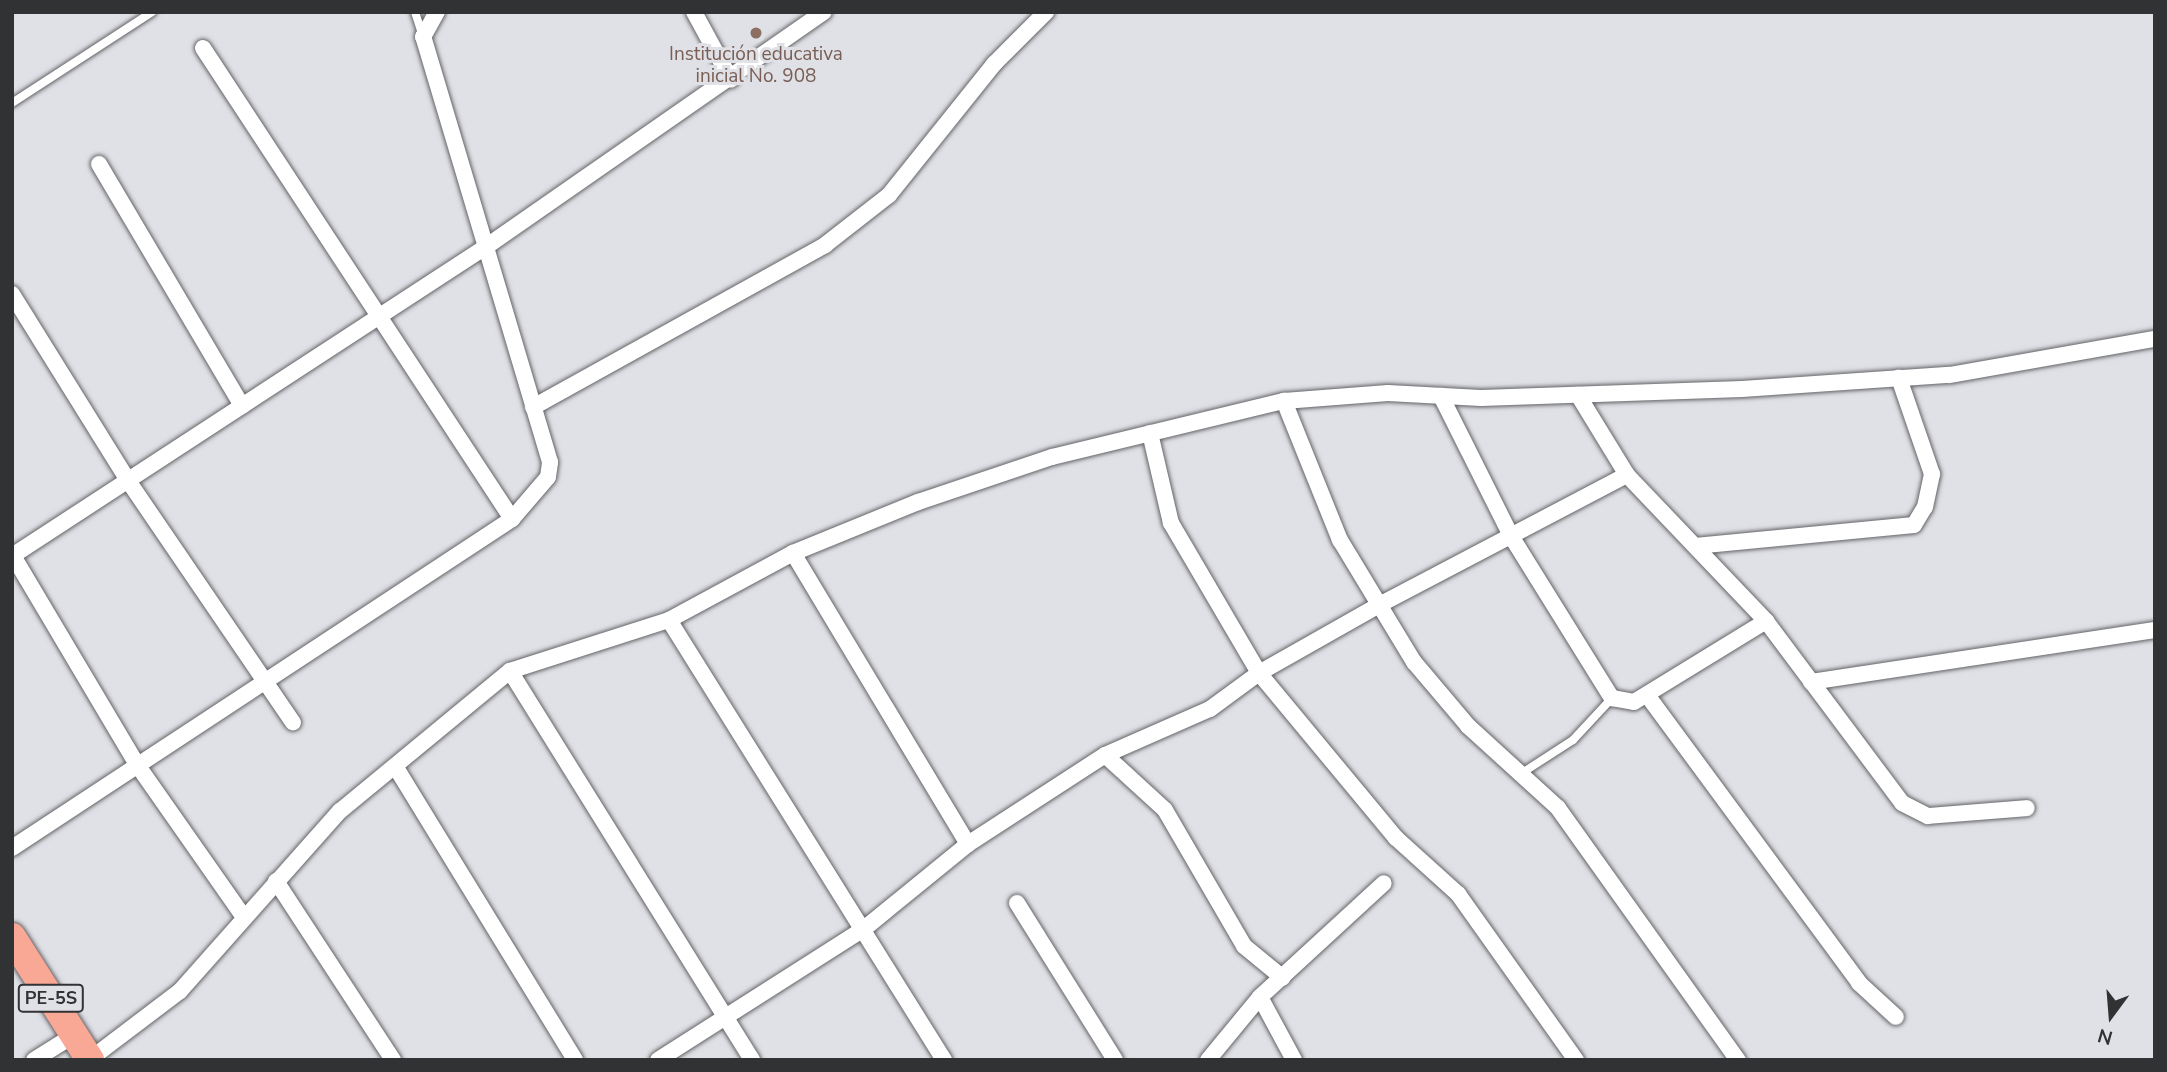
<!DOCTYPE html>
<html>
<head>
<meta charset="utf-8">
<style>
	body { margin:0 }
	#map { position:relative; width:2167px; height:1072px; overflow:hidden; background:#e0e1e6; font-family:"Nunito Sans",sans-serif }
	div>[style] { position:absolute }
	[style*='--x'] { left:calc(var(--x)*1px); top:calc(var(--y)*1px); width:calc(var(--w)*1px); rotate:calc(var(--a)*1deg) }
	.roads { filter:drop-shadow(0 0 2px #636468) drop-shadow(0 0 2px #636468) }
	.lane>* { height:8px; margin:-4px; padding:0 4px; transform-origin:4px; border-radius:4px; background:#fff }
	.street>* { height:16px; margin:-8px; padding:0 8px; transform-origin:8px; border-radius:8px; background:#fff }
	.highway>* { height:28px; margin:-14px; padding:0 14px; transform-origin:14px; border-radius:14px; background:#f9a895 }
	.dots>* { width:19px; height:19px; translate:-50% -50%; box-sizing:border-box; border:4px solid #e0e1e6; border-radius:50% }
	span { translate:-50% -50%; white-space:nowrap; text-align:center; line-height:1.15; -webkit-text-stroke:6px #e0e1e6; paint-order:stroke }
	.shield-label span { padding:2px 5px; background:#e0e1e6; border:2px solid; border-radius:5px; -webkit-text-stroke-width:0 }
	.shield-label { font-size:18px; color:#313234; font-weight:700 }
	.education-label { font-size:19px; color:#785e54 }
	.frame { position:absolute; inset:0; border:14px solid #313234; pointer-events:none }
	.north { position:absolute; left:2076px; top:981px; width:70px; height:70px; -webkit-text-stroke:5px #e0e1e6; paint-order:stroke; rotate:196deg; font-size:19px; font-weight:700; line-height:28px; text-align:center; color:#313234 }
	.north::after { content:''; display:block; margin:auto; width:24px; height:32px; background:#313234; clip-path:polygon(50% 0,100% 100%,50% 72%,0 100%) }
</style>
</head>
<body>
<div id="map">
	<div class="roads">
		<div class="lane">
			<i style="--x:415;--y:12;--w:26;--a:72"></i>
			<i style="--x:12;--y:103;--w:167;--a:-33"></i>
			<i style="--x:1522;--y:773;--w:61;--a:-32.9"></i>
			<i style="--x:1573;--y:740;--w:57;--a:-47.1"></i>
		</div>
		<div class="street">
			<i style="--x:694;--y:12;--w:77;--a:61.4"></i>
			<i style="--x:203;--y:48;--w:563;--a:56.73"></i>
			<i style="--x:99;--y:164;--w:281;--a:59.4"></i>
			<i style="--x:12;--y:294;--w:221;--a:58.1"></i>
			<i style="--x:129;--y:482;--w:291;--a:55.7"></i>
			<i style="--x:1578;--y:395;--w:94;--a:58.5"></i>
			<i style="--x:1627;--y:475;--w:202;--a:46.4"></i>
			<i style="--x:1766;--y:621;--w:227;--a:53.2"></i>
			<i style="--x:1902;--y:803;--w:29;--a:27"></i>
			<i style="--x:1928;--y:816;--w:99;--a:-4.6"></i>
			<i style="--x:1441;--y:396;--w:157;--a:63.4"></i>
			<i style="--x:1511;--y:536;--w:191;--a:58.1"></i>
			<i style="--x:1612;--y:698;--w:22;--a:10"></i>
			<i style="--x:1634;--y:702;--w:155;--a:-31.5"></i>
			<i style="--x:1284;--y:401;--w:150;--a:68.1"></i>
			<i style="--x:1340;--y:540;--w:143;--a:58.8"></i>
			<i style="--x:1414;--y:662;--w:84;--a:49.8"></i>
			<i style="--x:1468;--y:726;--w:122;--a:42.3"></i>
			<i style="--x:1558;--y:808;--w:310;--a:54.5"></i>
			<i style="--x:533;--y:407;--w:334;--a:-29"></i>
			<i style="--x:825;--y:245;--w:81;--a:-38"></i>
			<i style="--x:889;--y:195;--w:168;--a:-51.3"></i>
			<i style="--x:994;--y:64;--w:74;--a:-45"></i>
			<i style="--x:1150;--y:433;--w:92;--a:76.9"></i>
			<i style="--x:1171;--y:523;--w:174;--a:59.6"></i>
			<i style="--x:1259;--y:673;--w:214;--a:50.3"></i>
			<i style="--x:1396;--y:838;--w:84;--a:42.1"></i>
			<i style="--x:1458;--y:894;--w:204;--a:54.6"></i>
			<i style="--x:1695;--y:546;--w:220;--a:-5.5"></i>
			<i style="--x:1914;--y:525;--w:21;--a:-59"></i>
			<i style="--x:1925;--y:507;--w:34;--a:-78"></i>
			<i style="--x:1932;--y:474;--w:102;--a:-109"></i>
			<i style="--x:793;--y:553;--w:340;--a:59"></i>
			<i style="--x:12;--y:554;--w:247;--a:59.3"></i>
			<i style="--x:138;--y:766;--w:183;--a:55"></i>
			<i style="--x:12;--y:556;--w:567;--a:-33.13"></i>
			<i style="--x:487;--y:246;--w:410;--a:-34.8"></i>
			<i style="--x:669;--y:620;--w:519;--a:57.99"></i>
			<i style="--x:510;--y:671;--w:458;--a:58.1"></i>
			<i style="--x:1811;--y:682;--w:348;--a:-8.6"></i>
			<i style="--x:1647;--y:695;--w:358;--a:53.6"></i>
			<i style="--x:1859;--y:983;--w:50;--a:42.6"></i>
			<i style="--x:1105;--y:755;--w:81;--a:42.5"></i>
			<i style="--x:1165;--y:810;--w:157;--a:59.8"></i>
			<i style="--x:1244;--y:946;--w:50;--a:39.4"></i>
			<i style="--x:395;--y:766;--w:345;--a:58.5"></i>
			<i style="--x:12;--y:848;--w:599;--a:-33.34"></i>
			<i style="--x:512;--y:519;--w:55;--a:-49.4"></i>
			<i style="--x:548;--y:477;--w:15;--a:-82"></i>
			<i style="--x:550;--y:462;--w:444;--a:-106.6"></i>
			<i style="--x:423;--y:37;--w:29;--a:-61"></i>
			<i style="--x:276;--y:881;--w:214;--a:56.8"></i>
			<i style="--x:1017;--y:903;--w:185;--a:58"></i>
			<i style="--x:1260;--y:997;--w:72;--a:61.6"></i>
			<i style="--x:34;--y:1060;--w:47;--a:-32"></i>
			<i style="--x:89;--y:1060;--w:114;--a:-37.2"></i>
			<i style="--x:180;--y:991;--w:241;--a:-48.4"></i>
			<i style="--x:340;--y:811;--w:220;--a:-39.5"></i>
			<i style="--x:510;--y:671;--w:167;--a:-17.8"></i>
			<i style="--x:669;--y:620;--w:141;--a:-28.4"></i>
			<i style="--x:793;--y:553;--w:135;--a:-22.2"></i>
			<i style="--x:918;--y:502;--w:141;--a:-18.6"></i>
			<i style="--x:1052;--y:457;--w:239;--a:-13.6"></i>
			<i style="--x:1284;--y:401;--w:104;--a:-4.4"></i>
			<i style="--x:1388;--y:393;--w:93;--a:3.1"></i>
			<i style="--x:1481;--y:398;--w:261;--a:-2"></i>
			<i style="--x:1742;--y:389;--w:208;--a:-3.9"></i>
			<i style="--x:1950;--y:375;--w:208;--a:-10"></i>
			<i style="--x:658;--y:1060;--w:246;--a:-32.5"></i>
			<i style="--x:865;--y:928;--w:133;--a:-39.2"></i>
			<i style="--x:968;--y:844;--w:163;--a:-33"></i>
			<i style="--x:1105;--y:755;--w:115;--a:-23.7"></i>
			<i style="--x:1210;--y:709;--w:61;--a:-36.3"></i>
			<i style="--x:1259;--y:673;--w:138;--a:-29.5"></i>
			<i style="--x:1379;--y:605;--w:280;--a:-27.7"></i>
			<i style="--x:1208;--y:1060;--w:82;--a:-50.5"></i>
			<i style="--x:1260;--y:997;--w:168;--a:-42.6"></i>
		</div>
		<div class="highway">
			<i style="--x:12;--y:937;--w:146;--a:57.6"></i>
		</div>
	</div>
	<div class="dots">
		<i style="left:756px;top:33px;background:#8d6e63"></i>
	</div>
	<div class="shield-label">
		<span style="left:51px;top:998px">PE-5S</span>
	</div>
	<div class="education-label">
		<span style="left:756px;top:66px">Institución educativa<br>inicial No. 908</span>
	</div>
	<div class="frame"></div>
	<div class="north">N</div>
</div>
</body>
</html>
